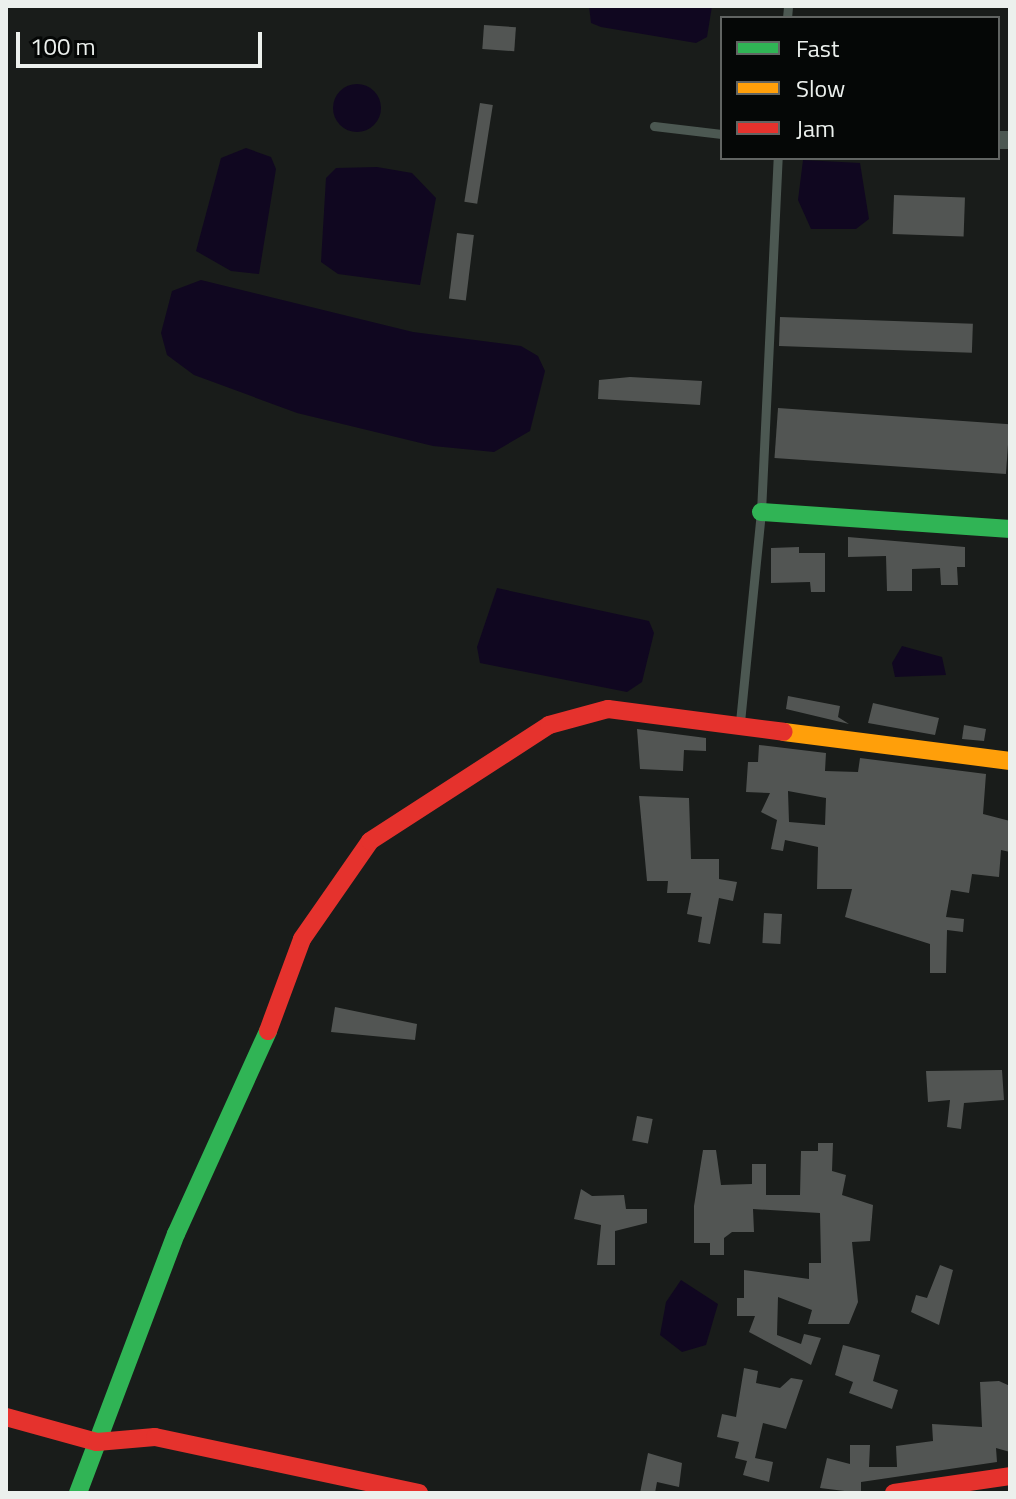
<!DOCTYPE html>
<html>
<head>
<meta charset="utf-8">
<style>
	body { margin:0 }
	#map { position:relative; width:1016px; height:1499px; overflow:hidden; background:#191c1a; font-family:"Titillium Web",sans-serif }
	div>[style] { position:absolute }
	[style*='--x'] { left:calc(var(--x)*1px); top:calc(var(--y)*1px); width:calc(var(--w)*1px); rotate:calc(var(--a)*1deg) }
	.water>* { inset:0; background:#100720 }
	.round { border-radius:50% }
	.building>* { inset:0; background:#525553; transform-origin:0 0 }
	.lane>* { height:9px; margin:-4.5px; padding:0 4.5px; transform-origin:4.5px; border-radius:4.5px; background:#4c5852 }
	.street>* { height:18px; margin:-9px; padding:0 9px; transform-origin:9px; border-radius:9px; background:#4c5852 }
	.fast>* { height:18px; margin:-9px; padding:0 9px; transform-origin:9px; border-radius:9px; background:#30b455 }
	.slow>* { height:18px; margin:-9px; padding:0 9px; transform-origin:9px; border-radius:9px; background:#ff9f0a }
	.jam>* { height:18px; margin:-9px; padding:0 9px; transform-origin:9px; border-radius:9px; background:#e5322d }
	span { translate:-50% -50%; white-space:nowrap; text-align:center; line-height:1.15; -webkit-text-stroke:6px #050706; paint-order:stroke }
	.frame { position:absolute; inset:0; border:8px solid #ecf0ed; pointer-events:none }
	.legend { position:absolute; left:720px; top:16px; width:280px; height:144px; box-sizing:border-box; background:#050706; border:2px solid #616462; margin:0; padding:10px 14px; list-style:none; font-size:24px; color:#ecf0ed }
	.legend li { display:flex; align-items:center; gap:16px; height:40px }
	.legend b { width:40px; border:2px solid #616462 }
	.scale { position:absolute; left:16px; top:32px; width:246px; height:36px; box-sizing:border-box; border:4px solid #ecf0ed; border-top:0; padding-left:10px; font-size:24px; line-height:28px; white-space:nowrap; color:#ecf0ed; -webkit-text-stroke:6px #050706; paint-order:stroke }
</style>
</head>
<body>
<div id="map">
	<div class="water">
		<i style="clip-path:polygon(589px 6px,712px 6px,707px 37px,696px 43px,601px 27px,591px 23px)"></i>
		<i class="round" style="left:333px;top:84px;width:48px;height:48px"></i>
		<i style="clip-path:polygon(246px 148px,271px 157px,276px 169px,259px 274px,231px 271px,196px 251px,221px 158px)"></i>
		<i style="clip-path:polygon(803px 160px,860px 163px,869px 219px,856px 229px,811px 229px,798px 200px)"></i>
		<i style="clip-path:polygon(377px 167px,412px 173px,436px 198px,420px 285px,338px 274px,321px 262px,326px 178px,336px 168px)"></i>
		<i style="clip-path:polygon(201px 280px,413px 332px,521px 346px,538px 356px,545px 371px,530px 431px,494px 452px,433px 446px,297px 413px,194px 375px,167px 355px,161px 333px,172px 291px)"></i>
		<i style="clip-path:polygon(497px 588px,649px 621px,654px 633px,642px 682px,627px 692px,480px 663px,477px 647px)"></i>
		<i style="clip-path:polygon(902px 646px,942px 657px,946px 675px,895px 677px,892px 663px)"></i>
		<i style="clip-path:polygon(681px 1280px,718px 1304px,706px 1345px,682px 1352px,660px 1335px,666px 1302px)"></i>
	</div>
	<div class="building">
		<i style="left:484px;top:25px;width:32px;height:24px;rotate:4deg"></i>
		<i style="left:480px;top:103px;width:13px;height:100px;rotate:9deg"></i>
		<i style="left:894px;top:195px;width:71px;height:39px;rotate:2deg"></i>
		<i style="left:457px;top:233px;width:17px;height:66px;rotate:7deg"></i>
		<i style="left:780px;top:317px;width:193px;height:29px;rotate:2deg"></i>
		<i style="clip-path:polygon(630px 377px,702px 381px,700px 405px,598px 399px,599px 380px)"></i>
		<i style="left:778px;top:408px;width:232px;height:50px;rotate:4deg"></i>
		<i style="clip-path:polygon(848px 537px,965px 547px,965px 567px,957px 567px,958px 585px,941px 585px,940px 568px,912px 569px,912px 591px,887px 591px,886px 556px,848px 557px)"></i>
		<i style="clip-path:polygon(799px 547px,799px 553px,825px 553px,825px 592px,811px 592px,810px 582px,771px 583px,771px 548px)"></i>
		<i style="clip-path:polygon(788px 696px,840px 706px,838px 717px,849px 724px,786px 709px)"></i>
		<i style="clip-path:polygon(873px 703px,939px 718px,935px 735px,868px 723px)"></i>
		<i style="clip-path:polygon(964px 725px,986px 729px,984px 741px,962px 739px)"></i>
		<i style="clip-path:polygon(637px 729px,706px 738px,706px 751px,684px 750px,683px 771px,640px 769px)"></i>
		<i style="clip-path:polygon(evenodd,759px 745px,826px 753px,825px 771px,858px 772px,860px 758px,986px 774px,983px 814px,1010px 821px,1010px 852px,1001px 850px,999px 877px,972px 874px,969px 893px,951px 890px,946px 917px,964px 919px,963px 932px,947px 930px,946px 973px,930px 973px,930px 944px,845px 917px,852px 889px,817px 889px,818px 847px,785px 840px,783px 851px,771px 849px,777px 820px,761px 812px,770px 793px,746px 792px,748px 762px,758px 762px,759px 745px,788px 791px,826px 798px,825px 825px,789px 822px,788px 791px)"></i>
		<i style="clip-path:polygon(639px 796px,689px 798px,691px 859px,719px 859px,719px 879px,737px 882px,733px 901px,719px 898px,710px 944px,698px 942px,702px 917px,687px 914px,691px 893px,667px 893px,668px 881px,647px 881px)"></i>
		<i style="left:764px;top:913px;width:18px;height:30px;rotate:3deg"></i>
		<i style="clip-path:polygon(335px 1007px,417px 1024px,415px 1040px,331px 1032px)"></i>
		<i style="clip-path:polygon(1002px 1070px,1004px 1100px,964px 1103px,961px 1129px,947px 1127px,950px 1100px,928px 1102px,926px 1071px)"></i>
		<i style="left:637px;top:1116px;width:16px;height:25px;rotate:11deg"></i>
		<i style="clip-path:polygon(818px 1143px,833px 1143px,832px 1171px,846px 1175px,842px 1195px,873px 1205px,870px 1241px,852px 1242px,858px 1302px,849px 1324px,808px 1324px,812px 1310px,778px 1297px,777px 1335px,801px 1344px,804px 1334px,821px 1338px,811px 1365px,749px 1332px,755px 1316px,737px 1316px,737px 1298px,744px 1298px,744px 1270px,809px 1279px,809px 1263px,821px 1263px,820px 1213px,753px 1209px,754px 1232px,732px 1232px,724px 1238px,724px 1255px,710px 1255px,710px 1243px,694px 1243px,694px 1206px,703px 1150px,716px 1150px,721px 1185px,752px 1184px,752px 1164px,766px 1164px,766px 1195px,800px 1195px,801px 1151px,818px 1151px)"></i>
		<i style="clip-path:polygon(581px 1189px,592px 1196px,624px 1195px,626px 1209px,647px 1209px,647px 1223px,615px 1231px,615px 1265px,597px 1265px,601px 1225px,574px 1219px)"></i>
		<i style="clip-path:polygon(940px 1265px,953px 1270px,939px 1325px,911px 1312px,916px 1295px,927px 1298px)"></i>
		<i style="clip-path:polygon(843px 1345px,880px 1355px,873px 1381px,898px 1390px,892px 1409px,849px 1393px,853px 1382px,835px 1375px)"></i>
		<i style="clip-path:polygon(744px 1368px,758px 1371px,756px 1383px,780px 1388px,791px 1378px,803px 1380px,786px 1429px,763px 1423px,755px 1458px,773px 1462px,769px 1482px,743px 1475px,747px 1461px,735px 1458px,739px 1442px,717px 1437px,722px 1414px,736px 1417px)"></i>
		<i style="clip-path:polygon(999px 1381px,1010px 1386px,1010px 1452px,996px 1448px,997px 1462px,861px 1482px,861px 1493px,820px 1488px,827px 1458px,850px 1464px,850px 1445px,870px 1445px,869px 1467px,897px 1467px,896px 1446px,933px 1441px,932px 1424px,982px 1427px,980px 1382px)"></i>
		<i style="clip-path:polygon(648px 1453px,682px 1463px,679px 1487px,657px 1482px,655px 1493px,640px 1493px)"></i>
	</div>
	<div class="lane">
		<i style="--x:787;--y:18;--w:12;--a:-85"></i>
		<i style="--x:654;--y:126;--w:68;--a:6.7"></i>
		<i style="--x:740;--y:722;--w:211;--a:-84.3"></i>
		<i style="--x:761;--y:512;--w:354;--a:-87.3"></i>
	</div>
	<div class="street">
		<i style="--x:998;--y:140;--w:12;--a:0"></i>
	</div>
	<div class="fast">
		<i style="--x:761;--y:512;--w:250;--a:3.9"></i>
		<i style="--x:78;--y:1493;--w:277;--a:-69.3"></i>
		<i style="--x:176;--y:1234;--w:223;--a:-65.6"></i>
	</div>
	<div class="slow">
		<i style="--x:784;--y:732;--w:228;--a:7.3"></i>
	</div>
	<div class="jam">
		<i style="--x:268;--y:1031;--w:98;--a:-69.7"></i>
		<i style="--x:302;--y:939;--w:119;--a:-55.2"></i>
		<i style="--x:370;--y:841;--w:213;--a:-32.9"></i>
		<i style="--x:549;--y:725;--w:61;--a:-15.2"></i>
		<i style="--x:608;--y:709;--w:177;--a:7.4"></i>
		<i style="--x:6;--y:1417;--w:94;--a:15.4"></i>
		<i style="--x:97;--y:1442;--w:58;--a:-4.9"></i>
		<i style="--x:155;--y:1437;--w:270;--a:12"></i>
		<i style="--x:894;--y:1493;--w:117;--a:-8.3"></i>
	</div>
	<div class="frame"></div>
	<ul class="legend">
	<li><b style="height:10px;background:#30b455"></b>Fast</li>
	<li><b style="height:10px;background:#ff9f0a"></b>Slow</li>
	<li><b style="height:10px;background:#e5322d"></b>Jam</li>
	</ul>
	<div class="scale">100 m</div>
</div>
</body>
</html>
